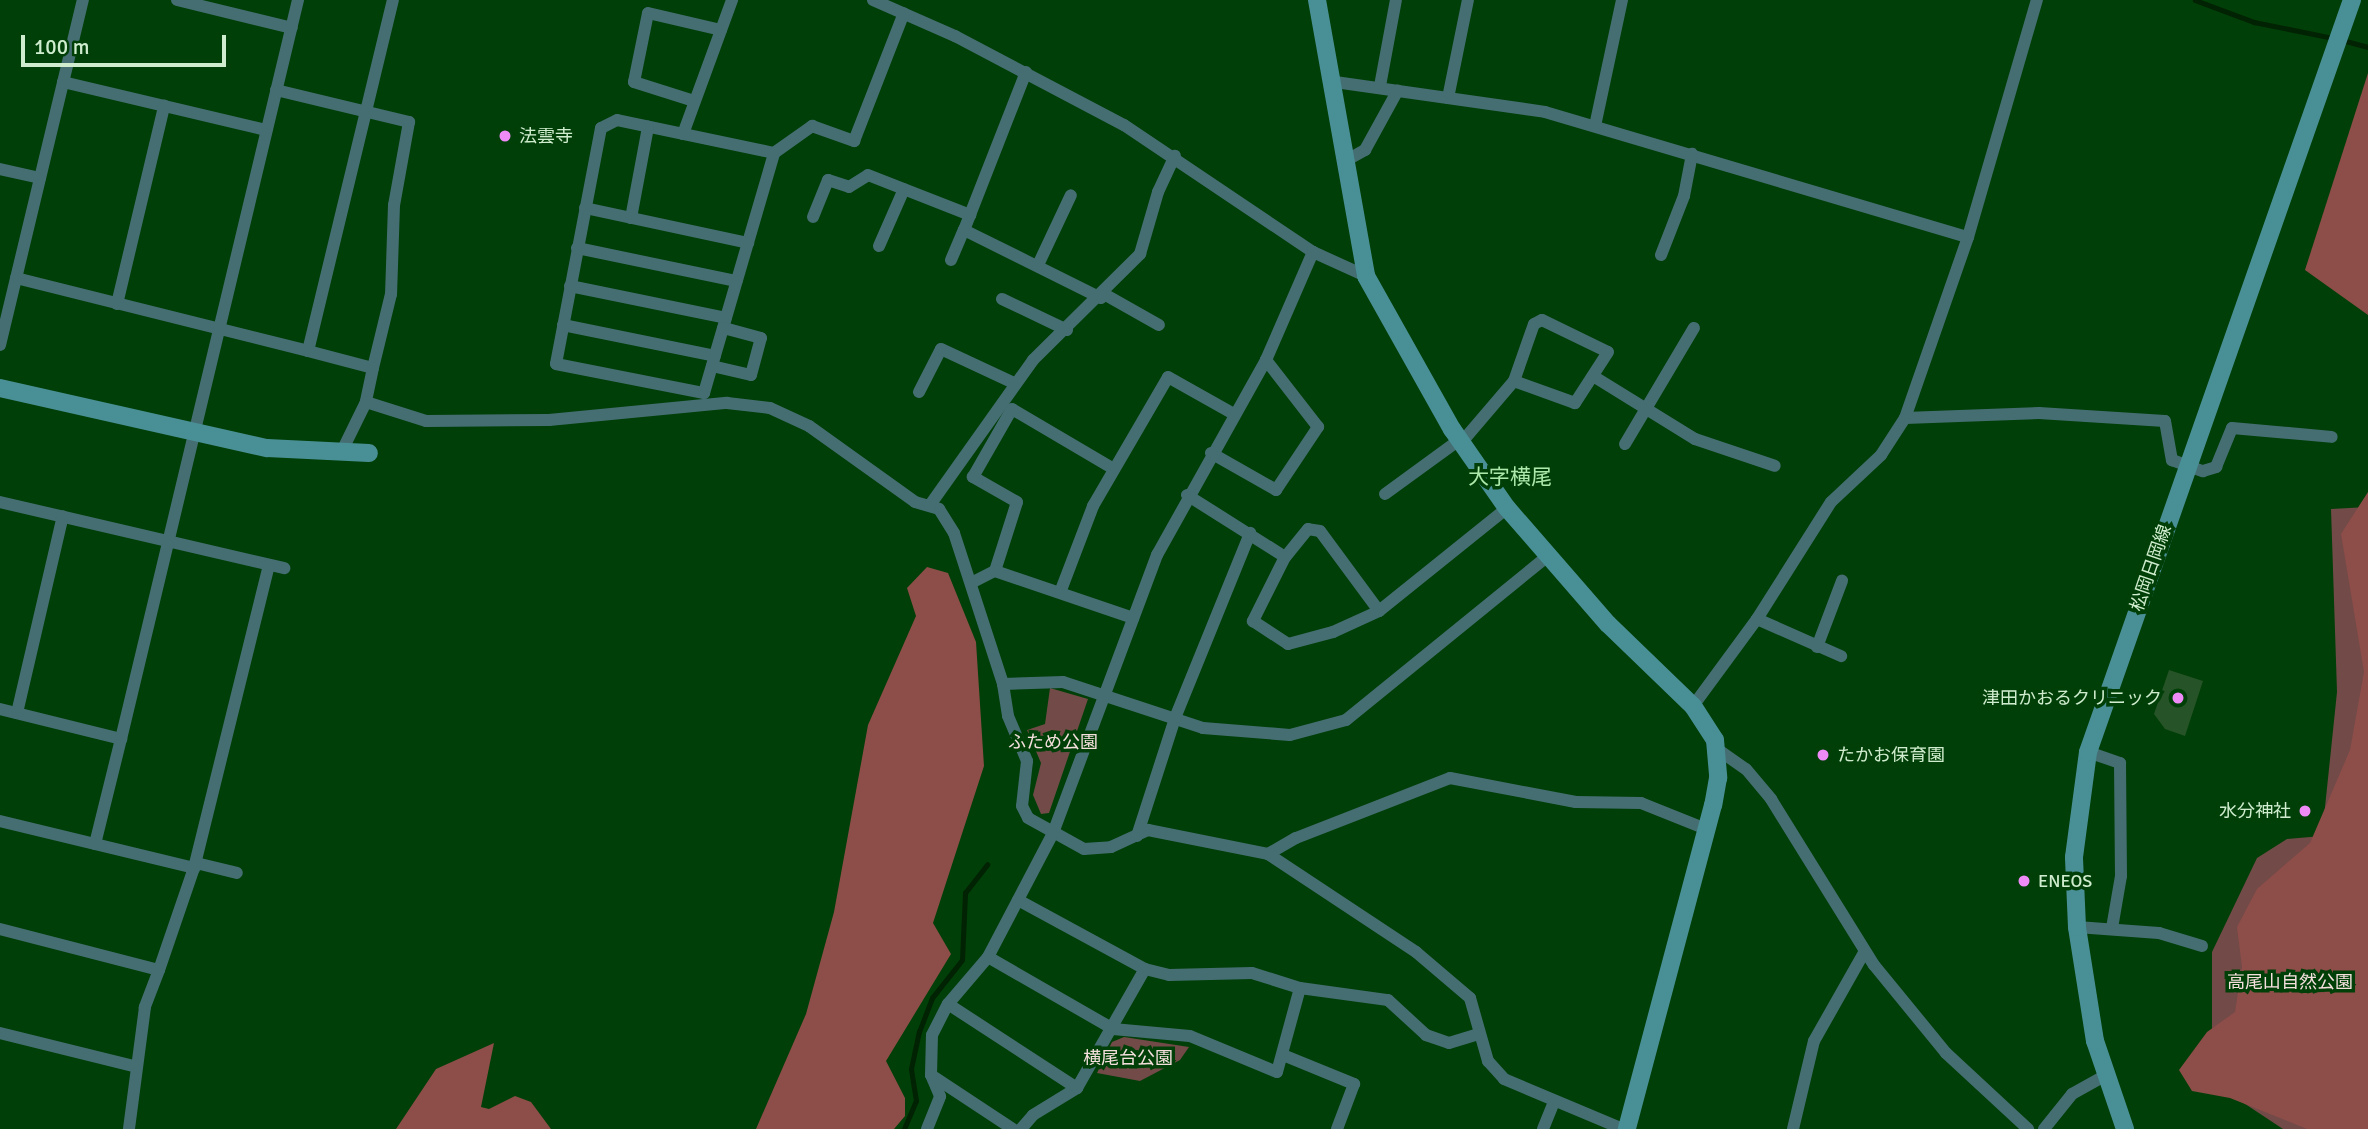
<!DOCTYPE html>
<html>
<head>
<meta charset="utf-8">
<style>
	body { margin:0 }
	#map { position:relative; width:2368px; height:1129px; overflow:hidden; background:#003f07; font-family:Signika,"Noto Sans JP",sans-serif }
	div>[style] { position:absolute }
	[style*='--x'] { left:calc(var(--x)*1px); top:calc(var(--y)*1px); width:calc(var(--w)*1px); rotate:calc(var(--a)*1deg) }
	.green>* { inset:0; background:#724a48 }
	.forest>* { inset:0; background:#8d4d49 }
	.stream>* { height:4.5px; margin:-2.25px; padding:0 2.25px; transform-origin:2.25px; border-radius:2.25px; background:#012203 }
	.building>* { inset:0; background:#265327 }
	.street>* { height:12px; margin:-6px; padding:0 6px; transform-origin:6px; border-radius:6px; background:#456e73 }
	.secondary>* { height:18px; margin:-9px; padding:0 9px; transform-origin:9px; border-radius:9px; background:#498f96 }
	.dots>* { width:19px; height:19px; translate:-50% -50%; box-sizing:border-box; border:4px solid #003f07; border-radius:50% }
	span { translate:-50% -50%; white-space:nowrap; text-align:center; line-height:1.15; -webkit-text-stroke:7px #003f07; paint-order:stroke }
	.poi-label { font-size:18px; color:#cfedce }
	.left { translate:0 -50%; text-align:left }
	.right { translate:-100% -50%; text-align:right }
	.street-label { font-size:18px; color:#cfedce }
	.park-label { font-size:18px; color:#f4dfdd }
	.quarter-label { font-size:21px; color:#ace9ab }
	.scale { position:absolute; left:21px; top:35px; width:205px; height:32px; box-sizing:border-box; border:4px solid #cfedce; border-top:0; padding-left:9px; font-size:21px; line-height:24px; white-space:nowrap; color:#cfedce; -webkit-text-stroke:5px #003f07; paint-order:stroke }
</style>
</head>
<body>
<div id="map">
	<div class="green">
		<i style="clip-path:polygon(2368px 507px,2368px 1129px,2283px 1129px,2212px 1082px,2212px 952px,2257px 858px,2287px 839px,2322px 836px,2337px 692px,2331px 509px)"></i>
		<i style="clip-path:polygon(1050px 688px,1088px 699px,1049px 813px,1041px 814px,1033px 795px,1041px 763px,1027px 730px,1045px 724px)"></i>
		<i style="clip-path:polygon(1124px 1037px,1189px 1047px,1180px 1060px,1140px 1081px,1097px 1073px,1112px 1042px)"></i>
	</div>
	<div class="forest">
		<i style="clip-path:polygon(2368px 73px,2368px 315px,2305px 270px)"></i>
		<i style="clip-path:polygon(2368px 492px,2368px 1129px,2307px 1129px,2230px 1098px,2192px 1091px,2179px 1070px,2207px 1032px,2235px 1012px,2242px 967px,2237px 927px,2257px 889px,2310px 843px,2350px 750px,2364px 672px,2341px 534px)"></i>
		<i style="clip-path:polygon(927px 567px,948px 573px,976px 642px,984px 766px,933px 923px,951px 954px,886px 1061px,905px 1098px,905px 1116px,894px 1129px,756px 1129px,806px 1014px,834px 912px,868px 725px,916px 616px,907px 588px)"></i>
		<i style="clip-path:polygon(494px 1043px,481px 1107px,489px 1109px,515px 1096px,531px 1102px,551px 1129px,396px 1129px,436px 1069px)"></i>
	</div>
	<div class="stream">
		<i style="--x:2195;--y:0;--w:63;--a:20.4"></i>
		<i style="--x:2254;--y:22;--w:81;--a:11.4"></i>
		<i style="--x:2342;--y:40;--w:27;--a:15"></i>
		<i style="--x:904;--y:1129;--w:30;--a:-67"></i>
		<i style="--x:916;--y:1101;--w:32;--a:-99"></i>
		<i style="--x:911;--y:1069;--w:38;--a:-78"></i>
		<i style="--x:919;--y:1032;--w:36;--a:-69"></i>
		<i style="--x:932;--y:998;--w:48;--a:-51.7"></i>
		<i style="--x:962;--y:960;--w:67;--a:-87.4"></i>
		<i style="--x:965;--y:893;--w:36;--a:-52"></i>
	</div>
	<div class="building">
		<i style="clip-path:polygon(2169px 670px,2203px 681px,2185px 736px,2165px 729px,2154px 714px)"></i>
	</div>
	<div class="street">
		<i style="--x:177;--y:0;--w:118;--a:13.7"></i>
		<i style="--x:873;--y:0;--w:90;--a:23.7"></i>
		<i style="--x:955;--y:36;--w:191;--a:27.8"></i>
		<i style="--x:1124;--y:125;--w:228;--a:33.9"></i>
		<i style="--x:1313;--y:252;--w:58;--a:24.4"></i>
		<i style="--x:1026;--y:72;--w:170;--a:111.4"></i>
		<i style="--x:964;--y:230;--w:153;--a:26.4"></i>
		<i style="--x:63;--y:82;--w:209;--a:13.3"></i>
		<i style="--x:1335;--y:82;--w:212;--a:8.1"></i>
		<i style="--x:1545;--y:112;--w:441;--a:16.5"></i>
		<i style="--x:1380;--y:86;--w:87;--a:-79.5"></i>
		<i style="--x:276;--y:90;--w:137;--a:13.5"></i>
		<i style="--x:409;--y:122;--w:84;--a:100.2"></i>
		<i style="--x:394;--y:205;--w:89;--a:91.9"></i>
		<i style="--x:391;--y:294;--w:76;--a:103.7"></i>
		<i style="--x:1448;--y:98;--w:100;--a:-78.5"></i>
		<i style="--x:694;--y:101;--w:63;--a:-162.4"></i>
		<i style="--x:634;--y:82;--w:70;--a:-78.5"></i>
		<i style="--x:648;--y:13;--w:75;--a:13.1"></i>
		<i style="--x:1595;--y:126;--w:129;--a:-77.9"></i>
		<i style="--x:683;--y:134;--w:143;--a:-69.9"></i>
		<i style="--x:774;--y:153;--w:160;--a:-168.1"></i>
		<i style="--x:617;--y:120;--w:18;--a:153"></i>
		<i style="--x:601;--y:128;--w:240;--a:100.8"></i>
		<i style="--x:556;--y:364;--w:151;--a:11.1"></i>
		<i style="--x:704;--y:393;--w:250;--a:-73.7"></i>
		<i style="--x:774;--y:153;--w:47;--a:-35.4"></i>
		<i style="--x:812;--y:126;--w:45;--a:19.7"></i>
		<i style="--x:854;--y:141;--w:137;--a:-68.7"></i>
		<i style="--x:1347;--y:160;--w:21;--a:-29"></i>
		<i style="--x:1365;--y:150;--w:68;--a:-61.2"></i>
		<i style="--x:0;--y:169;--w:41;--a:12.7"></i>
		<i style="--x:585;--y:208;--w:167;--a:12.1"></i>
		<i style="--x:813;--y:217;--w:40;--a:-68"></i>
		<i style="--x:828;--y:180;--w:22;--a:18"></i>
		<i style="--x:849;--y:187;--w:22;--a:-32"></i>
		<i style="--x:868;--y:175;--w:110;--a:21.4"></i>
		<i style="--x:631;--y:218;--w:93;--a:-79.4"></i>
		<i style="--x:879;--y:246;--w:62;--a:-66.3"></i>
		<i style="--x:577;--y:248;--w:163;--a:11.7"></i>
		<i style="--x:1661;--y:255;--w:63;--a:-68.7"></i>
		<i style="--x:1684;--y:196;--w:43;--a:-79.2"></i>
		<i style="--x:951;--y:260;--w:33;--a:-67"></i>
		<i style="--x:1038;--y:265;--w:77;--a:-64.8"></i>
		<i style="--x:16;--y:278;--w:301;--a:14"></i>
		<i style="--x:308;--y:351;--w:361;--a:-76.4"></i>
		<i style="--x:570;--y:286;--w:159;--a:11.6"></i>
		<i style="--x:1104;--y:294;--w:63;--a:29.4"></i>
		<i style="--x:1002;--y:299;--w:72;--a:25.5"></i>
		<i style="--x:117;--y:304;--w:204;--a:-76.6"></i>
		<i style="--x:563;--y:325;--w:155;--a:11.5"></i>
		<i style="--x:0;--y:345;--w:355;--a:-76.5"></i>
		<i style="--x:308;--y:351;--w:67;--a:14.7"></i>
		<i style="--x:373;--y:368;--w:35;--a:102"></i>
		<i style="--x:366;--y:402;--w:57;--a:116.1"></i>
		<i style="--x:712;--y:366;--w:40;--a:13"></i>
		<i style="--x:751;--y:375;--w:38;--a:-75"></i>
		<i style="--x:761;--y:338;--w:39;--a:-165"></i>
		<i style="--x:1593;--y:376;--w:120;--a:31.7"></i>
		<i style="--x:1695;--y:439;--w:84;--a:18.6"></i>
		<i style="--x:919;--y:392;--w:48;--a:-62.9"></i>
		<i style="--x:941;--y:349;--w:81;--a:25"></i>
		<i style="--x:366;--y:402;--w:63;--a:17.6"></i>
		<i style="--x:426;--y:421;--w:123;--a:-0.5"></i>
		<i style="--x:549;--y:420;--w:179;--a:-5.5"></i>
		<i style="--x:727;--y:403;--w:43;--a:6.6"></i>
		<i style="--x:770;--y:408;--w:43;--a:24.8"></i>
		<i style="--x:809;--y:426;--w:130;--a:35.6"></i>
		<i style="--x:915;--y:502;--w:25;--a:16"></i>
		<i style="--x:939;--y:509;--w:28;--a:58"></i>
		<i style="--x:954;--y:533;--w:159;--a:72"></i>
		<i style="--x:1003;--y:684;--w:32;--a:81"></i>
		<i style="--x:1008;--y:716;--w:49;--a:67.1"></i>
		<i style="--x:1027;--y:761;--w:45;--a:96.3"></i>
		<i style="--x:1022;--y:806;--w:13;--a:63"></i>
		<i style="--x:1028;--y:818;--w:64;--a:29"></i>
		<i style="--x:1084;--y:849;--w:27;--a:-4"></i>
		<i style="--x:1111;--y:847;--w:41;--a:-24.7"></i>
		<i style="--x:1148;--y:830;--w:122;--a:11.3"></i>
		<i style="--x:1268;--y:854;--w:32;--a:-30"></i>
		<i style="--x:1296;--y:838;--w:165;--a:-21.3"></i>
		<i style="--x:1450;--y:778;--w:128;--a:10.8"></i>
		<i style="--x:1576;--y:802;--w:65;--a:0.9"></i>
		<i style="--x:1641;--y:803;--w:70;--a:21.8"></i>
		<i style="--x:1905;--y:418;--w:134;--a:-2.1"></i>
		<i style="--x:2039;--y:413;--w:126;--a:3.6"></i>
		<i style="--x:2165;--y:421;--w:40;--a:80"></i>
		<i style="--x:2172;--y:460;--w:33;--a:20"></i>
		<i style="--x:2203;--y:471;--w:14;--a:-17"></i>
		<i style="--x:2216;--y:467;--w:42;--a:-67.7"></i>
		<i style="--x:2232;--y:428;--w:100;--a:5.1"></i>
		<i style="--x:1461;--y:443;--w:82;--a:-49.5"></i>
		<i style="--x:1514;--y:381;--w:60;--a:-70.7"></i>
		<i style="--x:1534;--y:324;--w:9;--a:-27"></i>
		<i style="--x:1542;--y:320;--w:73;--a:25.9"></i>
		<i style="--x:1608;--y:352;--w:61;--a:122.9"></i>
		<i style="--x:1575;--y:403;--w:65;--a:-160.2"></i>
		<i style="--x:1625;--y:444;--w:135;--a:-59.3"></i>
		<i style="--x:1211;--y:453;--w:75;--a:29.6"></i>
		<i style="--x:1276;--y:490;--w:76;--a:-56.3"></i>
		<i style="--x:1318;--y:427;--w:85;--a:-127.8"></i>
		<i style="--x:1385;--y:494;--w:92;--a:-36.1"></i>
		<i style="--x:1187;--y:495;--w:116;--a:32.3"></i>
		<i style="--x:0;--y:502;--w:292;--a:13.1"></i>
		<i style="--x:930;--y:505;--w:178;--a:-54.6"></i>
		<i style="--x:1033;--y:360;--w:151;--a:-44.7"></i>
		<i style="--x:1140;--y:254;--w:65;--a:-73.8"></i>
		<i style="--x:1158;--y:192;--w:40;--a:-65"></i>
		<i style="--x:995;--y:571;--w:72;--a:-72.3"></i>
		<i style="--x:1017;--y:502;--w:51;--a:-150.4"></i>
		<i style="--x:973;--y:477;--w:78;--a:-60.2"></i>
		<i style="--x:1012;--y:409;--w:116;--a:30.5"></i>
		<i style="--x:971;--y:583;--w:27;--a:-27"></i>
		<i style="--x:995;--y:571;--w:146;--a:18.8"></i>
		<i style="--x:1061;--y:590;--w:90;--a:-69.1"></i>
		<i style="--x:1093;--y:506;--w:149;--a:-59.8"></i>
		<i style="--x:1168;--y:377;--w:76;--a:29.3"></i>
		<i style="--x:1379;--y:611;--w:99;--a:-126.4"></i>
		<i style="--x:1320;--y:531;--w:12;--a:-171"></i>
		<i style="--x:1308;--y:529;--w:36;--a:129"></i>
		<i style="--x:1285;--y:557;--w:72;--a:116.6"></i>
		<i style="--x:1253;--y:621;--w:42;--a:33.3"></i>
		<i style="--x:1288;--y:644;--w:47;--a:-14.9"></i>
		<i style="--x:1333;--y:632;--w:51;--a:-24.5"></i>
		<i style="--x:1379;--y:611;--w:164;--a:-38.8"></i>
		<i style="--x:1757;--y:619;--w:92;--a:23.8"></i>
		<i style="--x:1817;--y:647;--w:71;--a:-69.3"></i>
		<i style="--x:1003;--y:684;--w:60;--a:-1.9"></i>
		<i style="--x:1063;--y:682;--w:147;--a:18.2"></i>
		<i style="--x:1203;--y:728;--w:87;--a:4.6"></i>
		<i style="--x:1290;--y:735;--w:58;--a:-15"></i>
		<i style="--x:1346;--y:720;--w:262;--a:-39.1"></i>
		<i style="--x:1693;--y:706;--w:108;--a:-53.7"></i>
		<i style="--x:1757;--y:619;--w:138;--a:-57.7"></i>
		<i style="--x:1831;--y:502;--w:69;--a:-43.2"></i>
		<i style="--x:1881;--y:455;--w:44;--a:-57"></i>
		<i style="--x:1905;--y:418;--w:192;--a:-70.8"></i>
		<i style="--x:1968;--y:237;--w:247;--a:-73.8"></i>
		<i style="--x:0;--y:709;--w:125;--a:13.9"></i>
		<i style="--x:121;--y:739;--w:760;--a:-76.53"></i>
		<i style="--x:17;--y:713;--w:202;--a:-76.9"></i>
		<i style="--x:1717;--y:749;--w:35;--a:35"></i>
		<i style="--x:1746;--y:769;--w:39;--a:50"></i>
		<i style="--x:1771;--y:799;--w:195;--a:58.2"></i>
		<i style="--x:1874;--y:965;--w:114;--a:50.7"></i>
		<i style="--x:1946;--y:1053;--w:112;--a:42.8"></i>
		<i style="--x:2088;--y:752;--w:34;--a:19"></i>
		<i style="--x:2120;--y:763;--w:113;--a:89.5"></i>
		<i style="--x:2121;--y:876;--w:53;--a:99.8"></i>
		<i style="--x:0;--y:821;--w:200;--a:13.6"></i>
		<i style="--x:1137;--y:836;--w:124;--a:-72.1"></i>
		<i style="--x:1175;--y:718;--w:200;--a:-67.9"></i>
		<i style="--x:95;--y:844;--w:108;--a:-76.1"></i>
		<i style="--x:1268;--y:854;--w:178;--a:33.5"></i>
		<i style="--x:1416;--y:952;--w:71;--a:40.4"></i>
		<i style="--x:1470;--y:998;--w:66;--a:74.1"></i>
		<i style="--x:1488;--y:1061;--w:24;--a:48"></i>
		<i style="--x:1504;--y:1079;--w:129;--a:22.8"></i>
		<i style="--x:196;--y:863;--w:42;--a:13.7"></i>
		<i style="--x:1018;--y:900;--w:145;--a:28.5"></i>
		<i style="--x:1145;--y:969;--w:25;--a:14"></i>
		<i style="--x:1169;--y:975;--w:83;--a:-1.4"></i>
		<i style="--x:1252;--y:973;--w:50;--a:17.4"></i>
		<i style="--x:1300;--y:988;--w:89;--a:7.8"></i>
		<i style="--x:1388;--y:1000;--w:52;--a:42.6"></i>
		<i style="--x:1426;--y:1035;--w:24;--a:19"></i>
		<i style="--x:1449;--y:1043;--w:31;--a:-17"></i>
		<i style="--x:2077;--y:927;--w:82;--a:4.2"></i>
		<i style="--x:2159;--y:933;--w:45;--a:16.8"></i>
		<i style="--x:0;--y:929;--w:164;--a:14.5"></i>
		<i style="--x:159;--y:970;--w:40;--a:111"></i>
		<i style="--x:145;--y:1007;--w:123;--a:97.5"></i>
		<i style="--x:988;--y:957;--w:144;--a:29.9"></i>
		<i style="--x:1113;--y:1029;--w:77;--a:5.2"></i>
		<i style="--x:1190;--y:1036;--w:94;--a:22.5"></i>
		<i style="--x:1277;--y:1072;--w:87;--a:-74.7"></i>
		<i style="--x:159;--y:970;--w:108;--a:-71.1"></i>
		<i style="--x:194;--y:868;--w:312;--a:-76.1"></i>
		<i style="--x:948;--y:1004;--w:154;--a:33.1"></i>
		<i style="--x:0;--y:1033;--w:141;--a:13.9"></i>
		<i style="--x:1283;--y:1055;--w:77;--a:22.2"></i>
		<i style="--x:1354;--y:1084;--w:48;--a:110.7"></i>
		<i style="--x:931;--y:1075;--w:98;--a:33.4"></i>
		<i style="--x:927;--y:1129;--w:35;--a:-68"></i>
		<i style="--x:940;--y:1096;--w:23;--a:-113"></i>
		<i style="--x:931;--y:1075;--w:40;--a:-88.6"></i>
		<i style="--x:932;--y:1035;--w:35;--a:-63"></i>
		<i style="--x:948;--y:1004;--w:62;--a:-49.6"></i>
		<i style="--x:988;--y:957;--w:140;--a:-62.3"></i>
		<i style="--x:1053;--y:833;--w:297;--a:-69.5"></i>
		<i style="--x:1157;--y:555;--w:223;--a:-60.8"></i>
		<i style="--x:1266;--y:360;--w:118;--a:-66.5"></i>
		<i style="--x:1021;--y:1129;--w:18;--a:-49"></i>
		<i style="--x:1033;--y:1115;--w:52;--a:-31.5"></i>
		<i style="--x:1077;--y:1088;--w:137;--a:-60.3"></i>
		<i style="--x:1543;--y:1129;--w:27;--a:-68"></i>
		<i style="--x:1793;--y:1129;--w:90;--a:-76.6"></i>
		<i style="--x:1814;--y:1041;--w:103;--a:-60.5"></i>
		<i style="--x:2044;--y:1129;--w:45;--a:-51.3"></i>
		<i style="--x:2072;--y:1094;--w:37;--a:-29"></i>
	</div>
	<div class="secondary">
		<i style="--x:1317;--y:0;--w:280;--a:79.9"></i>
		<i style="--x:1366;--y:276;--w:176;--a:60.7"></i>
		<i style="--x:1452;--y:429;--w:96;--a:55.2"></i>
		<i style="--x:1507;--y:508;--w:154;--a:49"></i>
		<i style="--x:1608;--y:624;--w:118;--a:44"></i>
		<i style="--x:1693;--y:706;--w:40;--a:57.1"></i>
		<i style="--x:1715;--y:740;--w:38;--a:85"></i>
		<i style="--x:1718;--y:778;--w:27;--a:100"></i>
		<i style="--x:1713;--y:805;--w:335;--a:104.9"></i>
		<i style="--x:0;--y:388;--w:274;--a:12.7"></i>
		<i style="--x:267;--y:448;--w:102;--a:2.8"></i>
		<i style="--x:2125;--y:1129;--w:93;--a:-108.8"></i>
		<i style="--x:2095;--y:1041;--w:115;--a:-99"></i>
		<i style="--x:2077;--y:927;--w:70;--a:-92.5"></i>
		<i style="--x:2074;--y:857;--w:106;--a:-82.4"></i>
		<i style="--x:2088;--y:752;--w:797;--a:-70.66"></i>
	</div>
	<div class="dots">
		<i style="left:505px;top:136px;background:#ee8bf7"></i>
		<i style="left:2178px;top:698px;background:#ee8bf7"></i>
		<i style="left:1823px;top:755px;background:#ee8bf7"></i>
		<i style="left:2305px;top:811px;background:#ee8bf7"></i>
		<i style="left:2024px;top:881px;background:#ee8bf7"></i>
	</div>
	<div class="poi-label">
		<span class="left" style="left:519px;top:136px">法雲寺</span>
		<span class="right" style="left:2162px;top:698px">津田かおるクリニック</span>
		<span class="left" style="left:1837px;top:755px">たかお保育園</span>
		<span class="right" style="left:2291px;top:811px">水分神社</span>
		<span class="left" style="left:2038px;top:881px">ENEOS</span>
	</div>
	<div class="street-label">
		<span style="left:2151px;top:568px;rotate:-71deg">松岡日岡線</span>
	</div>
	<div class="park-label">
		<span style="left:1053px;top:742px">ふため公園</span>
		<span style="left:2290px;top:982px">高尾山自然公園</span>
		<span style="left:1128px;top:1058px">横尾台公園</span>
	</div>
	<div class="quarter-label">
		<span style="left:1510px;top:477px">大字横尾</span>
	</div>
	<div class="scale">100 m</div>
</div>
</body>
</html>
